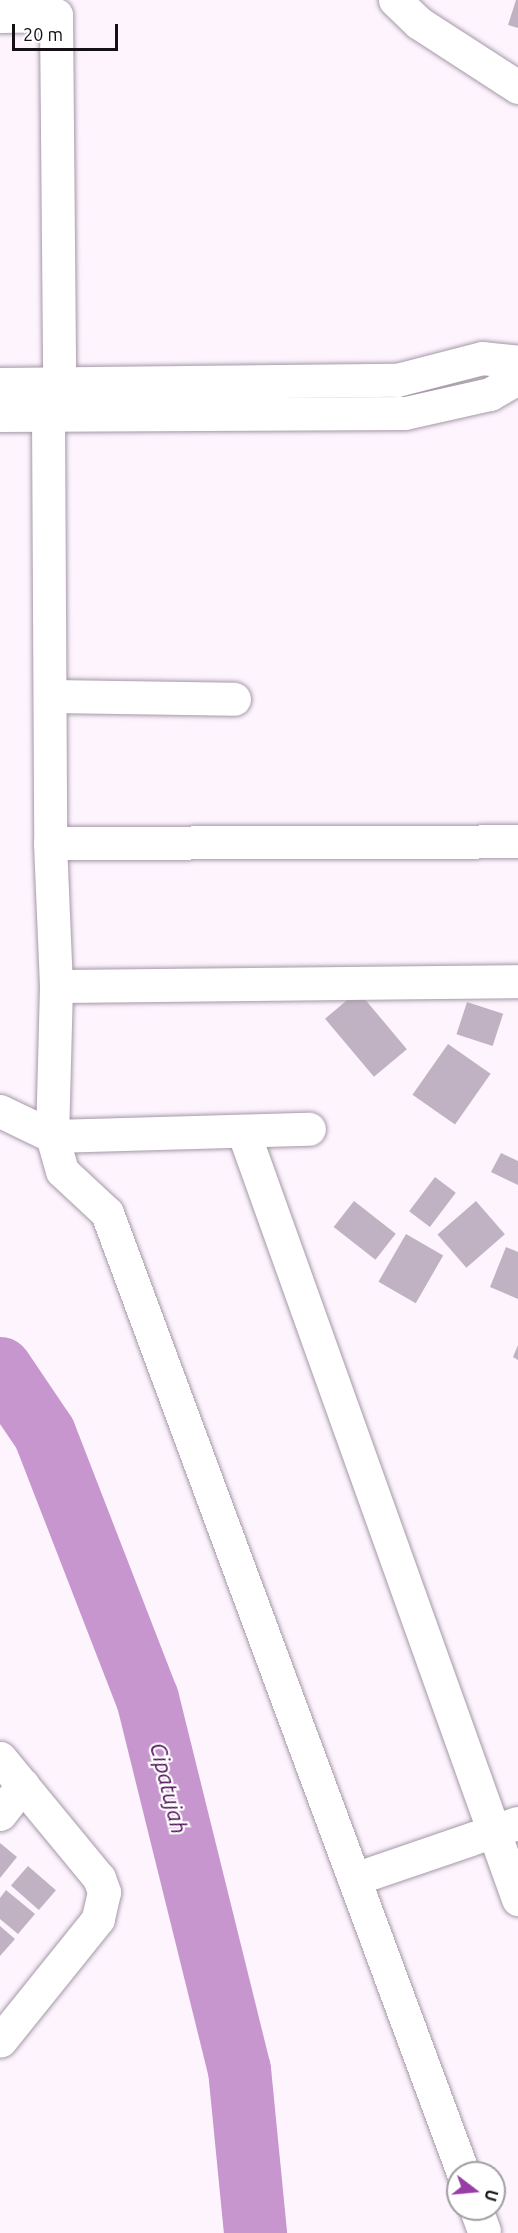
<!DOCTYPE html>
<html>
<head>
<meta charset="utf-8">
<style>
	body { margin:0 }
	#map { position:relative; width:518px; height:2233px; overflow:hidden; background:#fdf4fe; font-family:Ubuntu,sans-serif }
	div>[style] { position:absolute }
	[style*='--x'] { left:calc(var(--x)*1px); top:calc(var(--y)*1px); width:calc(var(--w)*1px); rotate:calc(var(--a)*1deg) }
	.river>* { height:63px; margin:-31.5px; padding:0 31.5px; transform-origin:31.5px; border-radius:31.5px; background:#c896cf }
	.building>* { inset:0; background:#c0b2c2; transform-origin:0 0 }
	.roads { filter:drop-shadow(0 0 2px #a598a7) drop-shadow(0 0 2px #a598a7) }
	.minor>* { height:33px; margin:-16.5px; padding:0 16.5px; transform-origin:16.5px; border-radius:16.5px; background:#fff }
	span { translate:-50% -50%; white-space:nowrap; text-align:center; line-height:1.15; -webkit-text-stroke:4.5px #fff; paint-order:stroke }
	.water-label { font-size:22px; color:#4d0f56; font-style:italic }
	.north { position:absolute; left:446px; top:2161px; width:60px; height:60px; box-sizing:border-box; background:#fff; border:2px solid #a19fa1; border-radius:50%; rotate:106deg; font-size:16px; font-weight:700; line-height:24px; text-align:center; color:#151015 }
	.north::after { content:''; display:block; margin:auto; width:21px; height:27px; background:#983ca6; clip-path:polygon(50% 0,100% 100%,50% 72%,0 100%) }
	.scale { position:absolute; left:12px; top:24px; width:106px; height:27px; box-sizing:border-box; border:3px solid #151015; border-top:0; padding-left:8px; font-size:18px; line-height:21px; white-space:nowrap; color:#151015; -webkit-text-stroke:4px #fff; paint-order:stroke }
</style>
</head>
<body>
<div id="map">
	<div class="river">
		<i style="--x:0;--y:1368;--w:78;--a:55.9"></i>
		<i style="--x:44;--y:1433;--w:284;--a:68.8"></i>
		<i style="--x:147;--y:1698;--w:382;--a:76.1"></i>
		<i style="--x:239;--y:2069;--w:165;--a:84.4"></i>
	</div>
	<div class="building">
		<i style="clip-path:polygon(516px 0,518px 0,518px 28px,508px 25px)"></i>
		<i style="left:358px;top:991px;width:76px;height:43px;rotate:50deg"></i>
		<i style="left:467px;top:1002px;width:38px;height:34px;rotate:18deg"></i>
		<i style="left:448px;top:1044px;width:52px;height:62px;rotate:35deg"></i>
		<i style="clip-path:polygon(501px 1153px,518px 1161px,518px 1185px,491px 1172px)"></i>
		<i style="left:435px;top:1177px;width:26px;height:43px;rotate:37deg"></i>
		<i style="left:354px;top:1201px;width:53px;height:33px;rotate:38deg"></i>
		<i style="left:476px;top:1201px;width:44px;height:51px;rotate:49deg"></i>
		<i style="left:406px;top:1234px;width:43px;height:55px;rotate:30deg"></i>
		<i style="clip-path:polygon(506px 1247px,518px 1252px,518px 1299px,490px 1287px)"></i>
		<i style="clip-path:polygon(518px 1345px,518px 1360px,513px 1357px)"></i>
		<i style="clip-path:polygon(0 1843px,17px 1857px,0 1878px)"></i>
		<i style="left:28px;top:1866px;width:37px;height:26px;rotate:41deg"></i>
		<i style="clip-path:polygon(6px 1890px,35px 1914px,18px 1934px,0 1919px,0 1898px)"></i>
		<i style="clip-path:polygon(0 1926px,15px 1939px,0 1956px)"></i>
	</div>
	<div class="roads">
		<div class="minor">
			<i style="--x:395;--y:0;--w:33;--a:44"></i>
			<i style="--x:419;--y:23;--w:118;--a:32.9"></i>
			<i style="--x:0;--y:16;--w:56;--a:-1"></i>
			<i style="--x:56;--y:15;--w:368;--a:89.5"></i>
			<i style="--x:0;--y:384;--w:397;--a:-0.6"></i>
			<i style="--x:397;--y:380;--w:88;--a:-14.5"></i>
			<i style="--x:482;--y:358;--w:36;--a:6"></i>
			<i style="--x:0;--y:415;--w:405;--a:-0.3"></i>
			<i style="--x:405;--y:413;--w:87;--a:-12.6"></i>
			<i style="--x:490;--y:394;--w:32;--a:-30"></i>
			<i style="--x:48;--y:415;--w:428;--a:89.7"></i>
			<i style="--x:50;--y:843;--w:143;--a:87.6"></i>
			<i style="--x:56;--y:986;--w:150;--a:91.5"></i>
			<i style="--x:52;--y:1136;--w:36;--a:74"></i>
			<i style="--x:62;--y:1171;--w:62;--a:43"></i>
			<i style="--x:107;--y:1213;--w:1024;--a:69.65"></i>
			<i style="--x:52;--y:696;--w:182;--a:0.9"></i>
			<i style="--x:50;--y:843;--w:468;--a:-0.2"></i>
			<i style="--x:56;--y:986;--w:462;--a:-0.6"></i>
			<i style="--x:0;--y:1111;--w:58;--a:25.7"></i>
			<i style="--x:52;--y:1136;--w:257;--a:-1.6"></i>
			<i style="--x:243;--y:1131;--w:816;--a:70.3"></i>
			<i style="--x:0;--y:1758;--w:156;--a:50.5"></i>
			<i style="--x:99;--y:1878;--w:15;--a:70"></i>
			<i style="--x:104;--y:1892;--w:28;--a:103"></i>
			<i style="--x:98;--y:1919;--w:156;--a:128.8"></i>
			<i style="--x:0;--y:1814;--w:37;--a:-52"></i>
			<i style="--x:354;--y:1879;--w:173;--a:-18.9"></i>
			<i style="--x:476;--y:2209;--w:23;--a:70"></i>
		</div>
	</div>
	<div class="water-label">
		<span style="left:169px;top:1788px;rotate:76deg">Cipatujah</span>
	</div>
	<div class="north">U</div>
	<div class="scale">20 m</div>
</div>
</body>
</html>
